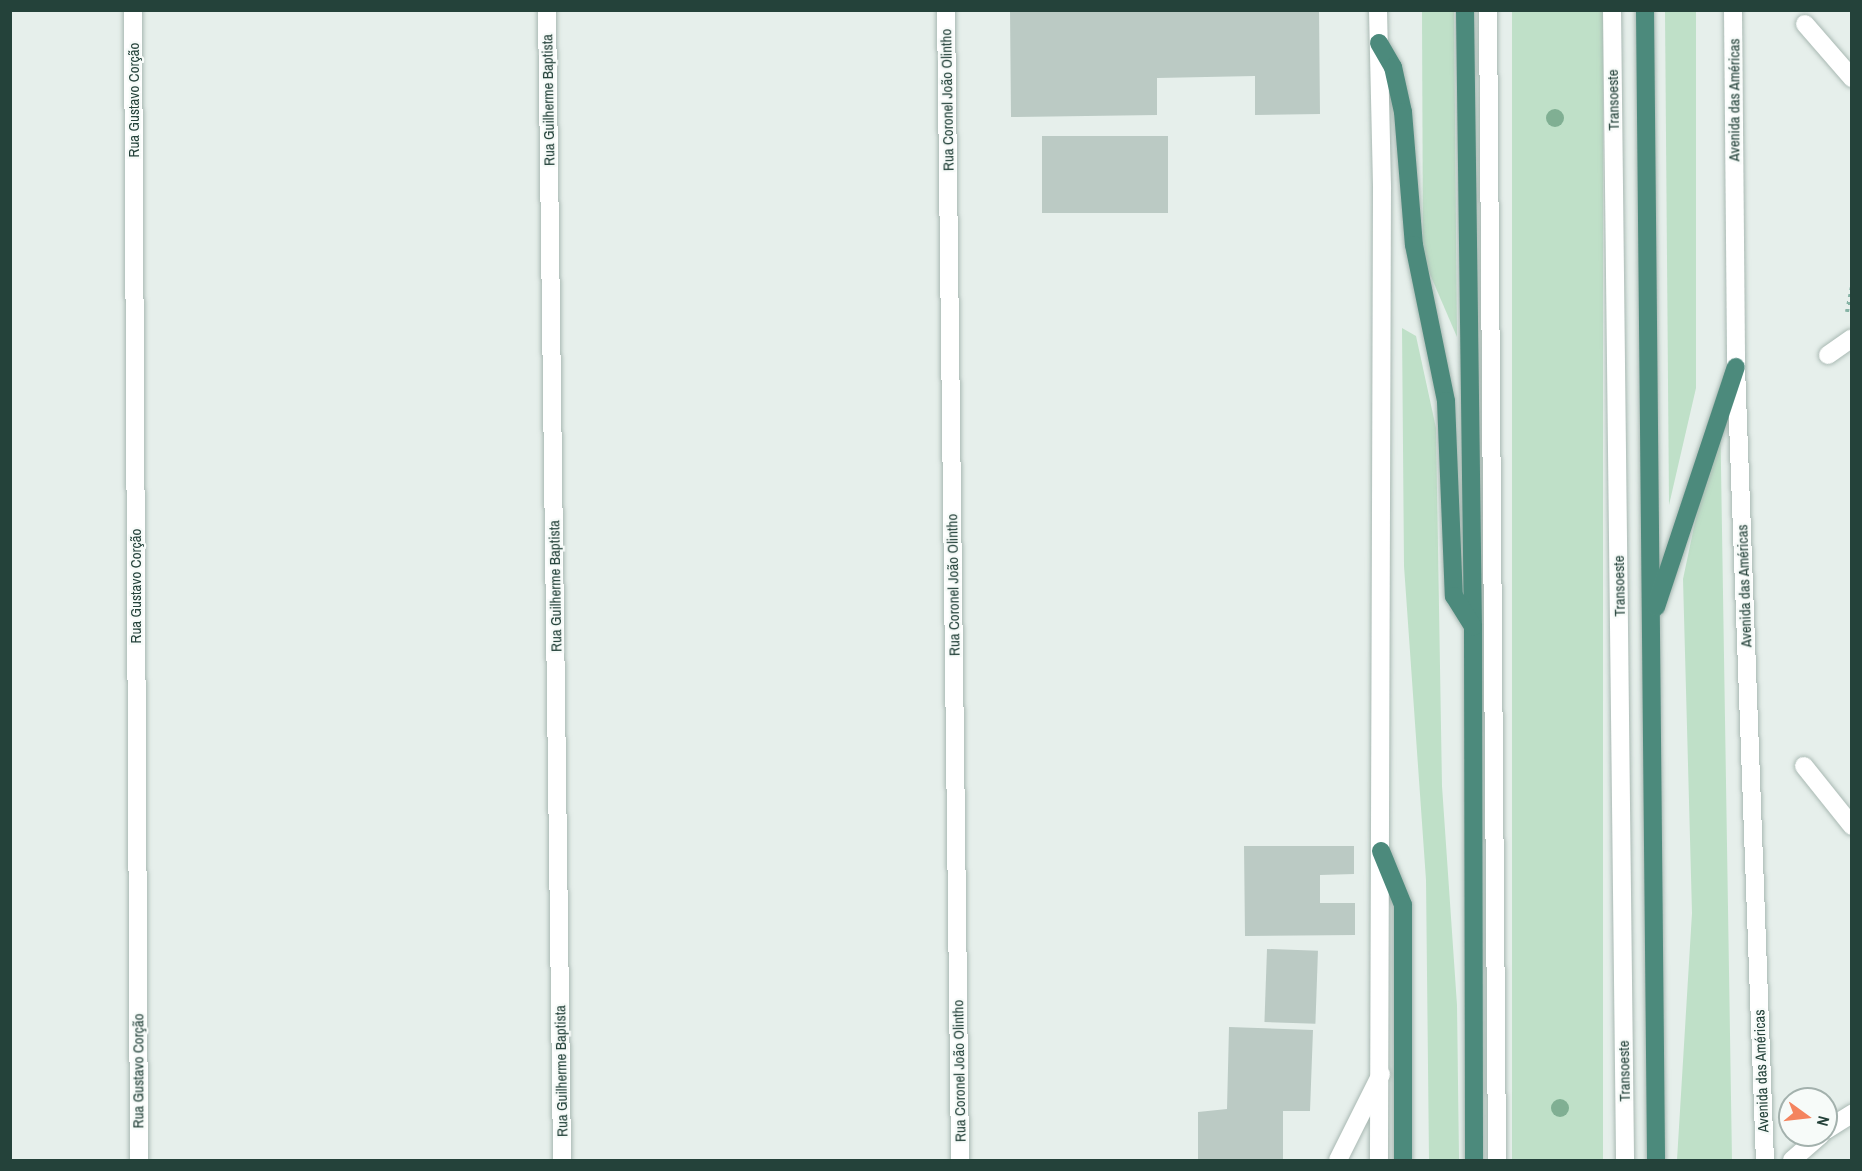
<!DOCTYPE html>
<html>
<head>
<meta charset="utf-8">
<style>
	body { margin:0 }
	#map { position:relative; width:1862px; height:1171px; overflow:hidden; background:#e6efeb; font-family:"Archivo Narrow",sans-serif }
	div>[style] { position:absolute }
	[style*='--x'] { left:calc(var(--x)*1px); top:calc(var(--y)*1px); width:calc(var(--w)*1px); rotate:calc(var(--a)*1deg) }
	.green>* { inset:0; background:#bfe0c8; transform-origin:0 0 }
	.building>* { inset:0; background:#bbcac4; transform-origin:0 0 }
	.path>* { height:4px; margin-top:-2px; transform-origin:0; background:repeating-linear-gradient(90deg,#86b3a5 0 3px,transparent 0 7.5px) }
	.roads { filter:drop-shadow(0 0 2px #a8b8b2) drop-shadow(0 0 2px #a8b8b2) }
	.service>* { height:18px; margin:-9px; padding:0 9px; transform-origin:9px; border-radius:9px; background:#fff }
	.minor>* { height:18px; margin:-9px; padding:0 9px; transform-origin:9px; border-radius:9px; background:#fff }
	.secondary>* { height:18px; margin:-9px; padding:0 9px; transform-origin:9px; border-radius:9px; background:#fff }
	.trunk>* { height:18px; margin:-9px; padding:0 9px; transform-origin:9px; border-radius:9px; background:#4c8a7c }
	.trees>* { width:18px; height:18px; margin:-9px; border-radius:50%; background:#80af93 }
	span { translate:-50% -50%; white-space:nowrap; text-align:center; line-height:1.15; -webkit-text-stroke:4.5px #f7fbf9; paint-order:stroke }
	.street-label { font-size:15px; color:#24423a }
	.frame { position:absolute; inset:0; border:12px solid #24423a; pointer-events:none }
	.north { position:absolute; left:1778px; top:1087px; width:60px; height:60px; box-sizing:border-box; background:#f7fbf9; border:2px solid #a3b1ad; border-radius:50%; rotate:105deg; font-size:16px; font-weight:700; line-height:24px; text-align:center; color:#24423a }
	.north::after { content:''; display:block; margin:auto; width:21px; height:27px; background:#f4845f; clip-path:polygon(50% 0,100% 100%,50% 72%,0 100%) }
</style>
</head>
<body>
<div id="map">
	<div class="green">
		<i style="clip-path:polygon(1422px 11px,1454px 11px,1457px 337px,1423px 258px)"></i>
		<i style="left:1512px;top:11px;width:91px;height:1149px"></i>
		<i style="clip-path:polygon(1665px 11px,1696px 11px,1696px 388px,1669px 505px)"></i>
		<i style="clip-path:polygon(1402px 328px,1416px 336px,1436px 428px,1442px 786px,1457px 1005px,1459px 1160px,1429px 1160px,1426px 880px,1404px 566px)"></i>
		<i style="clip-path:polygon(1720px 404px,1732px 1160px,1677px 1160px,1692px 913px,1683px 579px)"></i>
	</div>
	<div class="building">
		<i style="clip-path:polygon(1010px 10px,1319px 10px,1320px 114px,1255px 115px,1255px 76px,1157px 78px,1157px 115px,1011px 117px)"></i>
		<i style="left:1042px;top:136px;width:126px;height:77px"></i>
		<i style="clip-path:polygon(1244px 846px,1354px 846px,1354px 874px,1320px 875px,1320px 903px,1355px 903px,1355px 935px,1245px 936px)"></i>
		<i style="left:1267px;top:949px;width:51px;height:73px;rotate:2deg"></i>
		<i style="clip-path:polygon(1229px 1027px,1313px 1030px,1310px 1111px,1283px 1111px,1283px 1160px,1198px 1160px,1198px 1112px,1227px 1109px)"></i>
	</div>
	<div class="path">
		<i style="--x:1852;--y:153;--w:2;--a:90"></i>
		<i style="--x:1847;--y:312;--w:25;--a:-79"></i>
	</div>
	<div class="roads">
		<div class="service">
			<i style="--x:1488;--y:10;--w:1150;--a:89.55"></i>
			<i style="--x:1612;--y:10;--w:1150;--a:89.35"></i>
		</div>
		<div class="minor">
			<i style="--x:133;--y:10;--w:1150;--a:89.7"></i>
			<i style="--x:547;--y:10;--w:1150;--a:89.25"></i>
			<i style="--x:946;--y:10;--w:1150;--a:89.3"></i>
			<i style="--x:1805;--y:24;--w:72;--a:49"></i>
			<i style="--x:1828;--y:355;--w:29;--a:-35"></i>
			<i style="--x:1804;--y:766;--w:77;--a:51.3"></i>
			<i style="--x:1826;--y:1130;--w:31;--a:-32"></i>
			<i style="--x:1338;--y:1160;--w:96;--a:-63.4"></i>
			<i style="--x:1792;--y:1160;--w:38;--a:-41"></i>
		</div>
		<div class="secondary">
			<i style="--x:1378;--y:10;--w:179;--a:88.7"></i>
			<i style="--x:1382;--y:189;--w:971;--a:90.18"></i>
			<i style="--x:1733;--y:10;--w:357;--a:89.5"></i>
			<i style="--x:1736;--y:367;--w:794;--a:87.91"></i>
		</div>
		<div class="trunk">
			<i style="--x:1465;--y:10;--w:617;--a:89.26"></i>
			<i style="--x:1473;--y:627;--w:533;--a:89.89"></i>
			<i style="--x:1645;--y:10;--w:1150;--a:89.45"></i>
			<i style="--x:1379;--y:43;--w:28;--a:60"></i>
			<i style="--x:1393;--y:67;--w:46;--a:77.5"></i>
			<i style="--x:1403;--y:112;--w:133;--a:85.3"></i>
			<i style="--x:1414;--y:245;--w:159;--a:78.4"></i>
			<i style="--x:1446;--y:401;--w:195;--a:87.7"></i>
			<i style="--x:1454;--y:596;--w:36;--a:58"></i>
			<i style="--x:1656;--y:607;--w:253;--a:-71.6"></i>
			<i style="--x:1381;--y:851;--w:58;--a:67.8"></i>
			<i style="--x:1403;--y:905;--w:255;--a:90"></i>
		</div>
	</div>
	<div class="trees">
		<i style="left:1555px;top:118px"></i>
		<i style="left:1560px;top:1108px"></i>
	</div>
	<div class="street-label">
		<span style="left:134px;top:100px;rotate:-90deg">Rua Gustavo Corção</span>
		<span style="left:548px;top:100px;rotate:-91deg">Rua Guilherme Baptista</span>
		<span style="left:947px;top:100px;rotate:-91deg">Rua Coronel João Olintho</span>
		<span style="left:1613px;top:100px;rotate:-91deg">Transoeste</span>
		<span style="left:1734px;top:100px;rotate:-90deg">Avenida das Américas</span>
		<span style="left:953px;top:585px;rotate:-91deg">Rua Coronel João Olintho</span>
		<span style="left:136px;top:586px;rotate:-90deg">Rua Gustavo Corção</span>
		<span style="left:555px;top:586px;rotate:-91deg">Rua Guilherme Baptista</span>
		<span style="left:1619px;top:586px;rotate:-91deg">Transoeste</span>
		<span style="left:1744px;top:586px;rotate:-92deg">Avenida das Américas</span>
		<span style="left:138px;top:1071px;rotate:-90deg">Rua Gustavo Corção</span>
		<span style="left:561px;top:1071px;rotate:-91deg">Rua Guilherme Baptista</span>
		<span style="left:959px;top:1071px;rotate:-91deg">Rua Coronel João Olintho</span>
		<span style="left:1624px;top:1071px;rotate:-91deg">Transoeste</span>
		<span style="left:1761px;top:1071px;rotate:-92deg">Avenida das Américas</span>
	</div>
	<div class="frame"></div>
	<div class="north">N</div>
</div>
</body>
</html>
